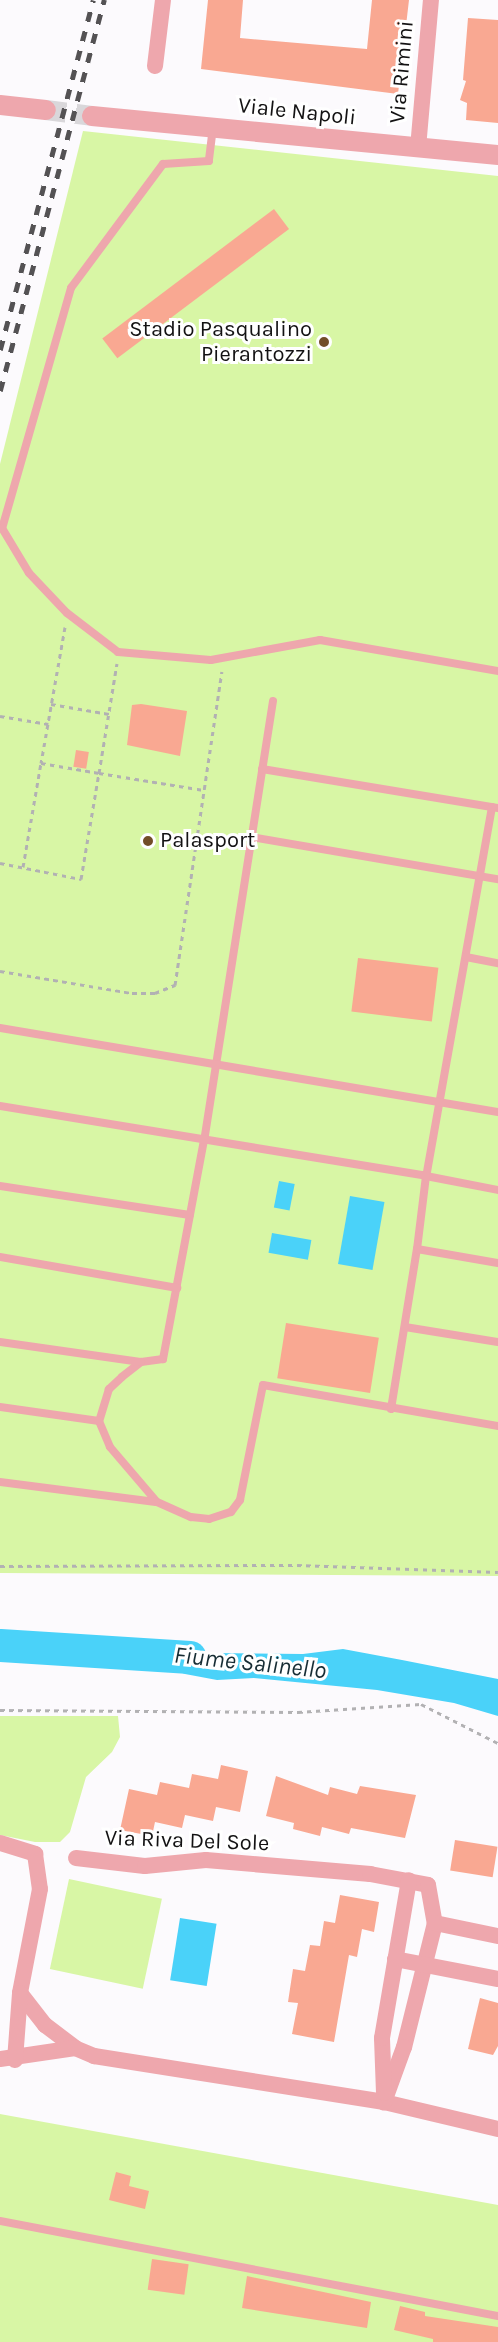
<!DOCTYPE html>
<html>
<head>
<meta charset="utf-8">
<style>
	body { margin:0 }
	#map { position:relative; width:498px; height:2342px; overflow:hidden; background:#fcfafd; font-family:Karla,sans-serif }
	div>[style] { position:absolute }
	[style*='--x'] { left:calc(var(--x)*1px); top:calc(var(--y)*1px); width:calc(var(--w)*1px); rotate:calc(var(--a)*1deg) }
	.green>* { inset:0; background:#d8f6a5; transform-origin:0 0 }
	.water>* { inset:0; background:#4ad2f9; transform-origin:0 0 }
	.river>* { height:33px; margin:-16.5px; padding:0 16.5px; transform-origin:16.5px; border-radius:16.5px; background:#4ad2f9 }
	.building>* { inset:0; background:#f9a892; transform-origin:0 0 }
	.tertiary-tunnel>* { height:20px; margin-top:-10px; transform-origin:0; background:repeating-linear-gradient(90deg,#d9d7da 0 20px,transparent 0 30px) }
	.path>* { height:3px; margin-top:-1.5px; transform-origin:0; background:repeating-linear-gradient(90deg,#b2b1b3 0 4.5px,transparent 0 9px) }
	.service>* { height:8px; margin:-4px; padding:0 4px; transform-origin:4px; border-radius:4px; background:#eea7ad }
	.minor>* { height:16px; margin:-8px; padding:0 8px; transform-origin:8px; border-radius:8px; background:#eea7ad }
	.tertiary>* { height:20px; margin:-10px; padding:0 10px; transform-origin:10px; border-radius:10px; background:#eea7ad }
	.rail>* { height:4.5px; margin-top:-2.25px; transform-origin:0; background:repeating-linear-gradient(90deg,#545254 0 10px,transparent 0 20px) }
	.dots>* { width:16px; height:16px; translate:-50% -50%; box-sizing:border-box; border:3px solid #fff; border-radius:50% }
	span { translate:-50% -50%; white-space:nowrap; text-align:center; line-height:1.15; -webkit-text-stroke:6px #fff; paint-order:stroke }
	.street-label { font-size:22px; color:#131213 }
	.poi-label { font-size:22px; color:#131213 }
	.right { translate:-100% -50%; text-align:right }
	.left { translate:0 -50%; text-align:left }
	.water-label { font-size:24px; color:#172d35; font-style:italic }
</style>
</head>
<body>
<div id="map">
	<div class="green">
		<i style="clip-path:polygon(83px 131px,498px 176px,498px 1576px,0 1573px,0 464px)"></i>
		<i style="clip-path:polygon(0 1716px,118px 1716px,120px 1737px,112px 1752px,86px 1777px,70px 1832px,60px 1842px,35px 1842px,0 1835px)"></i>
		<i style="left:69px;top:1879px;width:95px;height:92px;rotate:12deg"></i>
		<i style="clip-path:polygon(0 2114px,498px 2205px,498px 2342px,0 2342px)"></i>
	</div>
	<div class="water">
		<i style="left:279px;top:1181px;width:16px;height:27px;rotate:11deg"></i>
		<i style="left:350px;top:1196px;width:35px;height:69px;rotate:10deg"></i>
		<i style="left:272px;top:1233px;width:40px;height:20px;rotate:10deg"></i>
		<i style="clip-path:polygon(144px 1645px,212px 1653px,303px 1654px,343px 1649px,402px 1660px,498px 1679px,498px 1716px,454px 1703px,377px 1690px,254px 1678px,217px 1680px,185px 1674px,147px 1660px)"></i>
		<i style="left:180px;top:1918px;width:37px;height:63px;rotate:9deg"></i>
	</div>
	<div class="river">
		<i style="--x:0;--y:1645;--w:190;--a:3.6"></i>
	</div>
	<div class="building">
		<i style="clip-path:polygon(208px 0,243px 0,240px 38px,367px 49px,372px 0,409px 0,398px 94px,201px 69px)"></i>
		<i style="clip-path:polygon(468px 18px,498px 20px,498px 123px,466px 120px,467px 103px,460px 100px,466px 81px,463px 80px)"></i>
		<i style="left:274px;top:209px;width:25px;height:215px;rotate:53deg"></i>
		<i style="clip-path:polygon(141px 704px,187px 711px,180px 756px,127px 745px,132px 705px)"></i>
		<i style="left:76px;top:750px;width:13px;height:17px;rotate:9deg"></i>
		<i style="left:358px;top:958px;width:81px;height:54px;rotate:7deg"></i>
		<i style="left:286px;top:1323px;width:94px;height:56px;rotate:9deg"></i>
		<i style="clip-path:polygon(221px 1765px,248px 1771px,240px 1812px,216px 1807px,213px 1821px,185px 1815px,182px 1828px,155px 1822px,152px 1836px,120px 1830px,129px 1789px,157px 1795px,160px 1782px,189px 1788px,192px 1774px,218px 1779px)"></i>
		<i style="clip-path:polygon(276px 1776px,328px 1795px,330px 1787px,357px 1794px,360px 1786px,416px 1795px,405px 1838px,351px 1828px,349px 1834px,322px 1827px,320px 1836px,293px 1829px,294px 1823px,266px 1816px)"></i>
		<i style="left:455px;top:1840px;width:43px;height:31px;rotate:9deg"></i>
		<i style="clip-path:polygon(340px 1895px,379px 1902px,374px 1932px,362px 1929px,357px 1957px,349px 1955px,334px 2042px,292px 2034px,298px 2003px,288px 2002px,293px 1969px,305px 1971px,310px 1945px,320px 1946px,324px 1921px,335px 1923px)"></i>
		<i style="clip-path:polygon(480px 1998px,498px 2003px,498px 2046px,493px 2055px,468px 2049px)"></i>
		<i style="clip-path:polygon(116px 2172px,131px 2176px,129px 2186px,149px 2191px,145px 2209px,109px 2200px)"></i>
		<i style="left:152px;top:2259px;width:37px;height:31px;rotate:8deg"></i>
		<i style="clip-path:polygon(247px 2276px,371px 2302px,367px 2328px,242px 2308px)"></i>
		<i style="clip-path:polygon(400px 2306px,425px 2312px,425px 2316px,498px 2327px,498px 2342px,433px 2342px,433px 2339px,394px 2330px)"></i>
	</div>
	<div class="tertiary-tunnel">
		<i style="--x:46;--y:110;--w:46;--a:7.4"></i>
	</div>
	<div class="path">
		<i style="--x:65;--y:627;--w:138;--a:100"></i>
		<i style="--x:41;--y:763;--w:59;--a:9.8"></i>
		<i style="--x:99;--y:773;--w:111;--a:-80.7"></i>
		<i style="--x:51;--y:704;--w:59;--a:9.8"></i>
		<i style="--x:0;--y:716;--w:49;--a:9.5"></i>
		<i style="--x:0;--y:863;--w:83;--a:11.2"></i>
		<i style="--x:81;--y:879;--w:108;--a:-80.4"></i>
		<i style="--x:99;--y:773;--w:106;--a:9.2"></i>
		<i style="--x:23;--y:867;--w:106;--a:-80.2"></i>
		<i style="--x:0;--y:971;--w:134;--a:9.5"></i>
		<i style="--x:132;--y:993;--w:23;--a:0"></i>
		<i style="--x:155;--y:993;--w:22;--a:-22"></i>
		<i style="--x:175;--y:985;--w:317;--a:-81.5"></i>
		<i style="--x:0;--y:1566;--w:297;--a:-0.2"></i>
		<i style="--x:297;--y:1565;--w:201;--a:2"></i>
		<i style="--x:0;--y:1710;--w:298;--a:0.4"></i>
		<i style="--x:298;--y:1712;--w:123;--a:-3.7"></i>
		<i style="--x:421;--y:1704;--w:86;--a:26.9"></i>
	</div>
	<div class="service">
		<i style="--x:213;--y:127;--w:34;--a:97"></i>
		<i style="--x:209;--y:161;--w:46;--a:176.3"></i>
		<i style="--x:163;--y:164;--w:154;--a:126.6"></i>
		<i style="--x:71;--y:288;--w:250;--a:106"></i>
		<i style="--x:2;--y:528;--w:52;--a:59"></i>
		<i style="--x:29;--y:573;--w:55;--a:46.5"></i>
		<i style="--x:67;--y:613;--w:64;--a:37.4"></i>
		<i style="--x:118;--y:652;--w:93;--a:4.9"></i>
		<i style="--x:211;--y:660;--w:111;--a:-10.4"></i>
		<i style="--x:320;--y:640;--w:181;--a:9.9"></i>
		<i style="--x:273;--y:701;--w:444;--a:98.9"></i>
		<i style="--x:204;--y:1140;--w:223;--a:100.6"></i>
		<i style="--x:163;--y:1359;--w:22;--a:172"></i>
		<i style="--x:141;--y:1362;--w:24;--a:142"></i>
		<i style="--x:122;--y:1377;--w:18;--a:137"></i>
		<i style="--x:109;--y:1389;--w:34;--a:107"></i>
		<i style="--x:99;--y:1421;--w:28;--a:67"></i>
		<i style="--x:110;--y:1447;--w:72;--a:49.5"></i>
		<i style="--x:157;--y:1502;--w:37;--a:24"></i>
		<i style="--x:191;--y:1517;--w:18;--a:6"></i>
		<i style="--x:209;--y:1519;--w:23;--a:-18"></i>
		<i style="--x:231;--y:1512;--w:15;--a:-53"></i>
		<i style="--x:240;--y:1500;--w:117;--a:-78.7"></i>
		<i style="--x:263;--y:1385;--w:239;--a:9.9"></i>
		<i style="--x:262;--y:769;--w:239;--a:9.4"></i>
		<i style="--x:492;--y:807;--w:375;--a:100.1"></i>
		<i style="--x:426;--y:1176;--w:73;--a:11"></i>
		<i style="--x:251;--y:837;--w:251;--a:9.7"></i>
		<i style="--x:466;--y:957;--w:33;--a:11"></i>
		<i style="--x:0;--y:1028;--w:505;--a:9.57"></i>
		<i style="--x:0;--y:1106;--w:432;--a:9.3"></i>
		<i style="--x:426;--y:1176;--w:74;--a:97"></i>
		<i style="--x:0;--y:1186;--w:192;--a:8.7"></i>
		<i style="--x:0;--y:1257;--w:180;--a:9.9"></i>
		<i style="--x:405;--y:1327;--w:94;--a:9.2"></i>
		<i style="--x:0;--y:1342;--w:142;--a:8.1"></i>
		<i style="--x:0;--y:1407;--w:100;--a:8"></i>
		<i style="--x:391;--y:1409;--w:162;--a:-80.8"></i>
		<i style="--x:417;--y:1249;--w:82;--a:9.8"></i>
		<i style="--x:0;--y:1482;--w:157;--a:7.3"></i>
		<i style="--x:0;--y:2221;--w:507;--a:10.8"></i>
	</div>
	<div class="minor">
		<i style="--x:155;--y:66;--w:66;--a:-83.1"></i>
		<i style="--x:418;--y:148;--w:149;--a:-85"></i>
		<i style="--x:0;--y:1843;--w:37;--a:17"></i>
		<i style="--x:35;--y:1854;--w:35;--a:82"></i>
		<i style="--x:40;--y:1889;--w:106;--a:100.9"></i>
		<i style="--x:20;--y:1993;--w:41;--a:52"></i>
		<i style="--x:45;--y:2025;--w:38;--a:37"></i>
		<i style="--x:75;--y:2048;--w:21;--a:23"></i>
		<i style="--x:94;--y:2056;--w:294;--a:9"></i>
		<i style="--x:384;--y:2102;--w:117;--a:13.3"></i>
		<i style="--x:76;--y:1858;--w:69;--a:6.6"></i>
		<i style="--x:145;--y:1866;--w:61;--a:-5.6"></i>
		<i style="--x:206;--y:1860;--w:165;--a:4.9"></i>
		<i style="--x:370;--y:1874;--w:59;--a:10.7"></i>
		<i style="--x:428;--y:1885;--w:39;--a:80"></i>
		<i style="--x:435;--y:1923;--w:128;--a:104"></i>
		<i style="--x:404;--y:2047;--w:59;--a:110"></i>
		<i style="--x:435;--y:1923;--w:64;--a:11.7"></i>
		<i style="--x:395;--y:1959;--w:105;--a:11"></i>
		<i style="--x:0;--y:2059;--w:76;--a:-8.3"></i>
		<i style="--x:15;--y:2060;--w:67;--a:-85.7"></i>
		<i style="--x:384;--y:2093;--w:55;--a:-92.1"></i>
		<i style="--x:382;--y:2038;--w:160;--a:-80.3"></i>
	</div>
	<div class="tertiary">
		<i style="--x:0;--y:105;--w:46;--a:6.2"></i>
		<i style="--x:92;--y:116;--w:408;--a:5.5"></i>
	</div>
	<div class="rail">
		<i style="--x:0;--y:350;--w:362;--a:-75.1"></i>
		<i style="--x:0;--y:391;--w:405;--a:-75.1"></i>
	</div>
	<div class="dots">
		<i style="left:324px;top:342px;background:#724e28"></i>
		<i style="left:148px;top:841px;background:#724e28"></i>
	</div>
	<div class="street-label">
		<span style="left:402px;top:72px;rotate:-85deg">Via Rimini</span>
		<span style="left:297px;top:112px;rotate:6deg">Viale Napoli</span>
		<span style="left:187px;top:1841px;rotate:2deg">Via Riva Del Sole</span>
	</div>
	<div class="poi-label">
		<span class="right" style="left:312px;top:342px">Stadio Pasqualino<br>Pierantozzi</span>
		<span class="left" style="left:160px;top:841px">Palasport</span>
	</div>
	<div class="water-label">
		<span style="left:250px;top:1663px;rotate:6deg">Fiume Salinello</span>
	</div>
</div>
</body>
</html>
